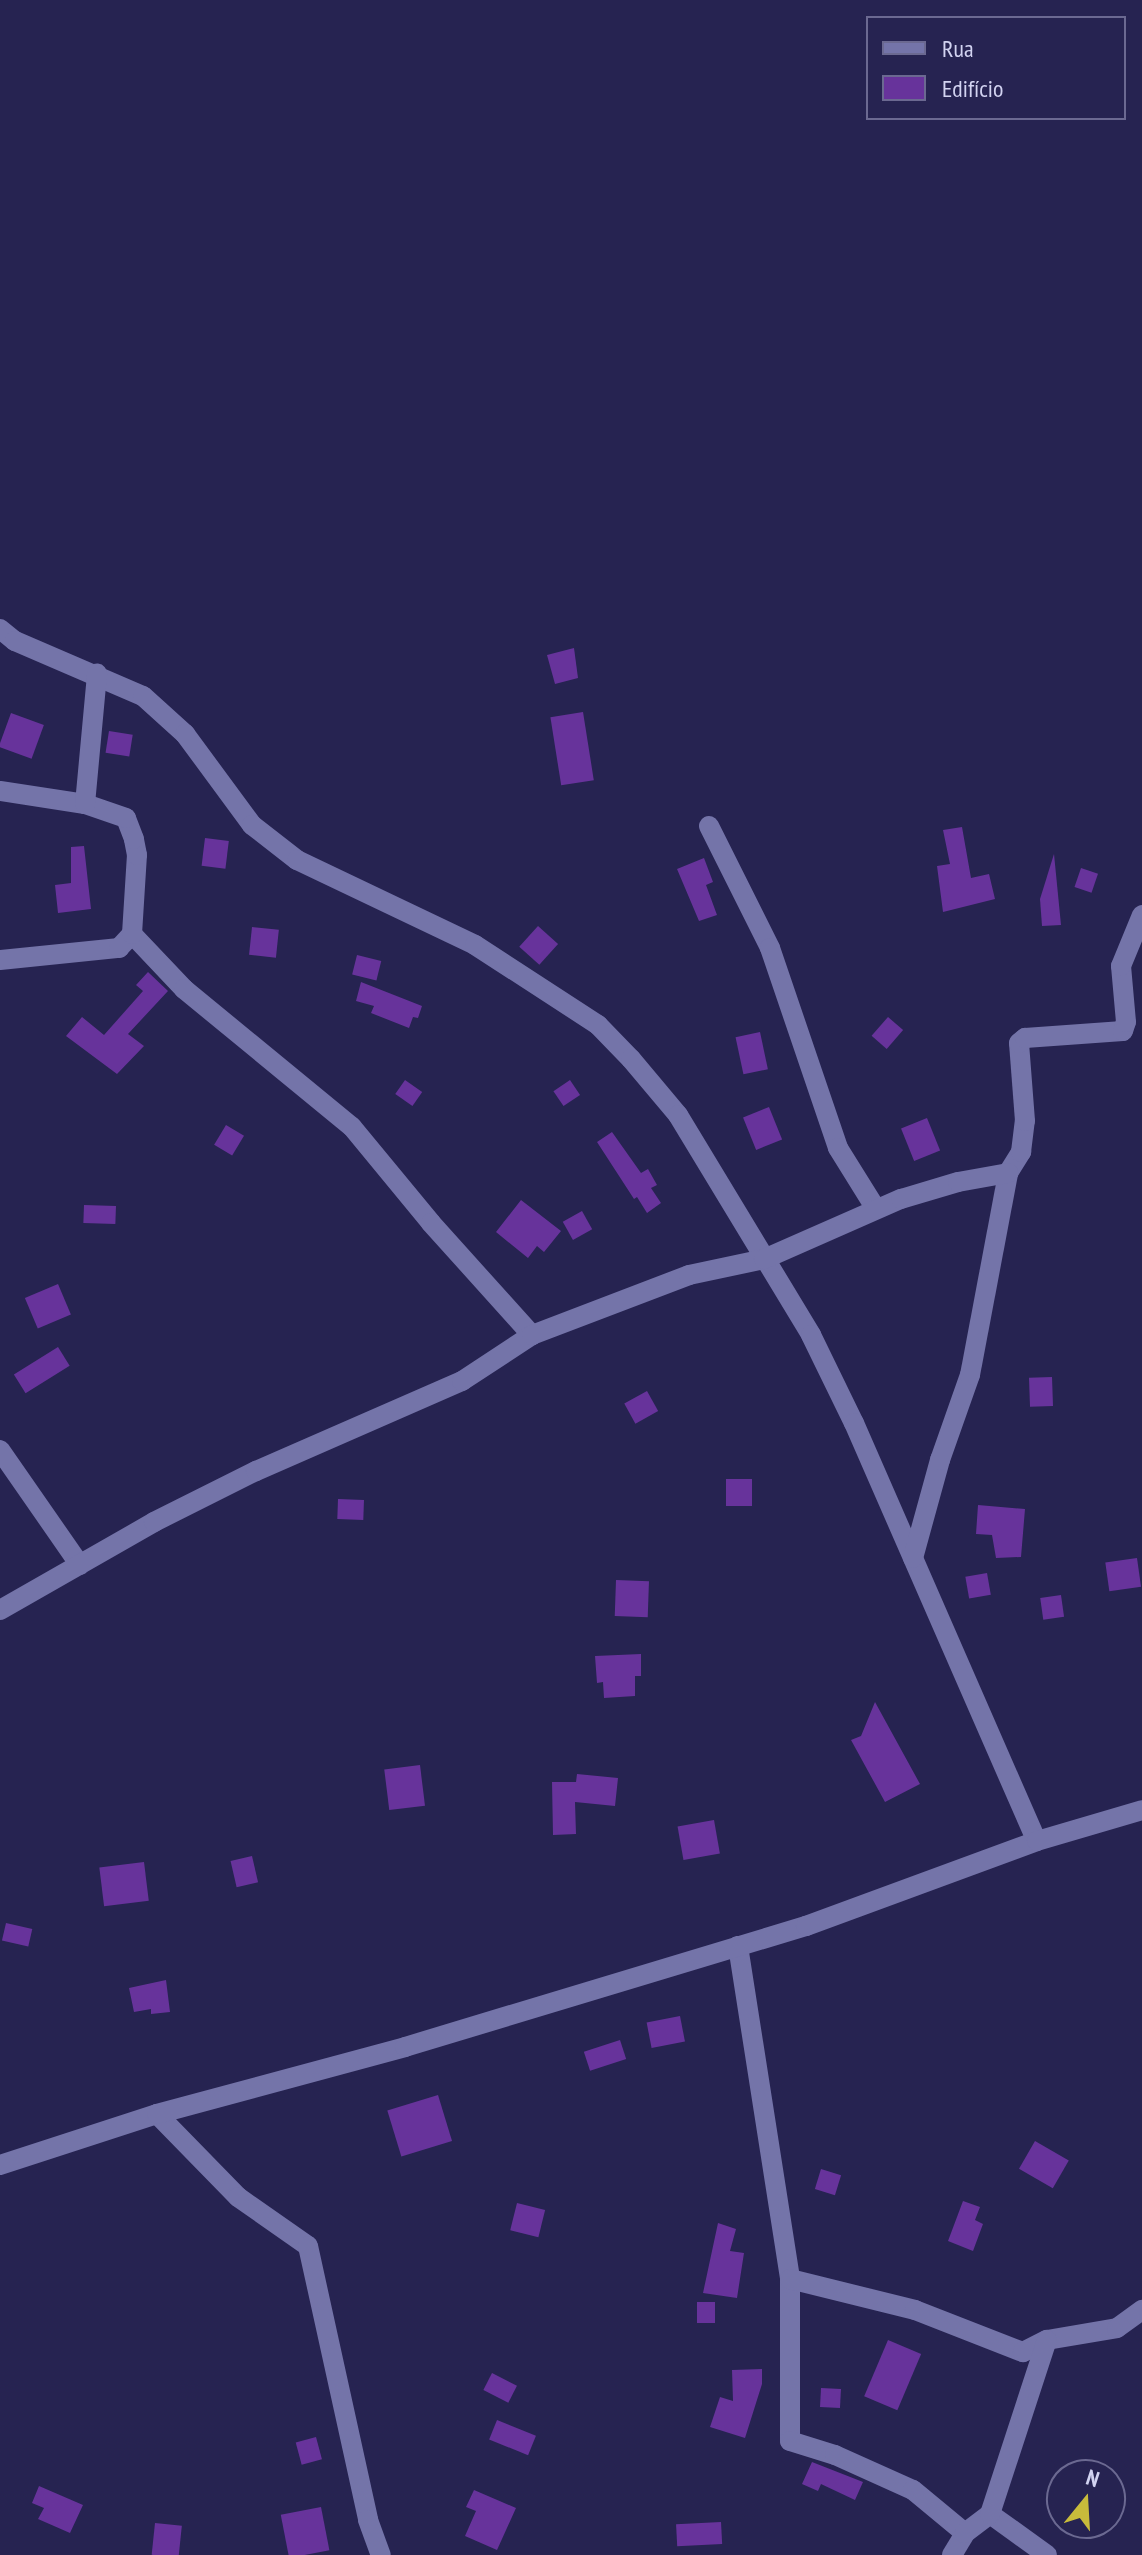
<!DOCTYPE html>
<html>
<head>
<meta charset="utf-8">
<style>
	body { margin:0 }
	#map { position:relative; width:1142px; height:2555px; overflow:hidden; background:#262351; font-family:"PT Sans Narrow",sans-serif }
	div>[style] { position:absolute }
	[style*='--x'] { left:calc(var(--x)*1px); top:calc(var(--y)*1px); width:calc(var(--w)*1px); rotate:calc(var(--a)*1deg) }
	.building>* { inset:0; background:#67339b; transform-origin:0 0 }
	.minor>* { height:20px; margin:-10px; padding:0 10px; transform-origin:10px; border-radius:10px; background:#7474a9 }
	span { translate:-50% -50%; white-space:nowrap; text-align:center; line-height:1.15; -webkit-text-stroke:6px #262351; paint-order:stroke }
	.legend { position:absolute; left:866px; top:16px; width:260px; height:104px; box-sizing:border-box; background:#262351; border:2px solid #6b6991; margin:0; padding:10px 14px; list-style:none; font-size:24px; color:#d2d3f1 }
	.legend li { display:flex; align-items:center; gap:16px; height:40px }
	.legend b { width:40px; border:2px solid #6b6991 }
	.north { position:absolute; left:1046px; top:2459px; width:80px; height:80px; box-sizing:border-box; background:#262351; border:2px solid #6b6991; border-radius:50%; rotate:18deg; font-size:22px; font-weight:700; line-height:32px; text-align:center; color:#d2d3f1 }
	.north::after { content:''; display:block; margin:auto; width:28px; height:36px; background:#c8bb3b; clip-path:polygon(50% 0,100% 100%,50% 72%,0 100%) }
</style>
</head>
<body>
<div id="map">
	<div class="building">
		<i style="clip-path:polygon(574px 648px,578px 678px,555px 684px,547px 655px)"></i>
		<i style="left:583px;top:712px;width:69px;height:33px;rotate:81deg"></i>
		<i style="left:11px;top:713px;width:35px;height:36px;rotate:20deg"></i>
		<i style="left:109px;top:731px;width:24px;height:22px;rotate:9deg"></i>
		<i style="clip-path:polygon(962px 827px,971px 878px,989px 874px,995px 899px,943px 912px,937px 866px,950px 864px,943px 830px)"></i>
		<i style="left:205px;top:838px;width:24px;height:28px;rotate:7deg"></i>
		<i style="clip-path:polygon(84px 846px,91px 909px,58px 913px,55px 885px,71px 883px,71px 847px)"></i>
		<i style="clip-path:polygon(1054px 854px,1061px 925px,1042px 926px,1040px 899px)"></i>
		<i style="clip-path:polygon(704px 858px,713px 882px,706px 885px,717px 915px,699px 921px,677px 869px)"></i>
		<i style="left:1081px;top:868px;width:18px;height:20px;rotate:19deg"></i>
		<i style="left:538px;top:926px;width:27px;height:28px;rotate:42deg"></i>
		<i style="left:252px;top:927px;width:27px;height:28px;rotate:6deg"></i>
		<i style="left:357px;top:955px;width:25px;height:20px;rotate:14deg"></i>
		<i style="clip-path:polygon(148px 972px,168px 991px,128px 1034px,144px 1046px,117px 1074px,66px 1036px,82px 1017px,104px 1035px,143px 991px,136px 985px)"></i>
		<i style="clip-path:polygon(361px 982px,422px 1006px,418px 1018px,413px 1017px,409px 1028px,371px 1013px,374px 1006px,356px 1001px)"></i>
		<i style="left:888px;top:1017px;width:20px;height:25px;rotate:41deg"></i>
		<i style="left:760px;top:1032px;width:38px;height:25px;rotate:78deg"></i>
		<i style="left:405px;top:1080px;width:21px;height:17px;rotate:35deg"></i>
		<i style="left:570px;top:1080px;width:18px;height:20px;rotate:56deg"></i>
		<i style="left:769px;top:1107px;width:35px;height:28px;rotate:68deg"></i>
		<i style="left:927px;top:1118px;width:35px;height:28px;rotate:68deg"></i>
		<i style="left:226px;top:1125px;width:21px;height:23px;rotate:31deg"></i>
		<i style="clip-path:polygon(612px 1132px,641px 1173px,648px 1169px,657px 1185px,651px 1188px,661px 1203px,647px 1213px,637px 1197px,634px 1199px,597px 1142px)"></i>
		<i style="clip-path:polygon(521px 1200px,561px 1231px,544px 1252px,537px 1246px,528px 1258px,496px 1232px)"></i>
		<i style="left:84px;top:1205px;width:32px;height:18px;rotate:2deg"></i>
		<i style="left:582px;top:1211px;width:21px;height:22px;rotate:61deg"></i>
		<i style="left:58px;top:1284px;width:33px;height:36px;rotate:67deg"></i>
		<i style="left:58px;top:1347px;width:22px;height:52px;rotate:58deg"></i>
		<i style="left:1052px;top:1377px;width:29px;height:23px;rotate:88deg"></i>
		<i style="left:647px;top:1391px;width:23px;height:26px;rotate:61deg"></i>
		<i style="left:726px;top:1479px;width:26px;height:27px"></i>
		<i style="left:338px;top:1499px;width:26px;height:20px;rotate:2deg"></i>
		<i style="clip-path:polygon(978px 1505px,1025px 1509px,1021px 1557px,996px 1558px,992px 1535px,976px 1534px)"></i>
		<i style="left:1137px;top:1558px;width:29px;height:32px;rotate:82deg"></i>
		<i style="left:987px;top:1573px;width:22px;height:22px;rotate:80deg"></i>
		<i style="left:616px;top:1580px;width:33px;height:36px;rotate:2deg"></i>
		<i style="left:1061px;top:1595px;width:22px;height:21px;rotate:82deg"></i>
		<i style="clip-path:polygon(641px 1654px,641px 1676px,635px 1676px,635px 1696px,604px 1698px,603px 1682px,597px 1683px,595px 1656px)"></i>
		<i style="clip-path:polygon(875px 1702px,920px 1784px,885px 1802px,851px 1740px,861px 1736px)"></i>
		<i style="left:420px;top:1765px;width:41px;height:36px;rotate:83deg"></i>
		<i style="clip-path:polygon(577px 1774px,618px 1778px,615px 1806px,575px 1802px,576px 1834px,553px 1835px,552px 1782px,576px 1782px)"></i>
		<i style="left:714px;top:1820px;width:34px;height:37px;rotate:80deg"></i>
		<i style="left:252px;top:1856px;width:27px;height:22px;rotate:77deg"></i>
		<i style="left:144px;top:1862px;width:39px;height:45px;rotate:83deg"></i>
		<i style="left:6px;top:1923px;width:27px;height:18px;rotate:13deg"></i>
		<i style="clip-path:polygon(166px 1980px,170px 2012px,151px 2014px,151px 2009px,134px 2012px,129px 1988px)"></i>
		<i style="left:680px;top:2016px;width:26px;height:34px;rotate:79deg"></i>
		<i style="left:620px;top:2040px;width:20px;height:38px;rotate:72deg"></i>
		<i style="left:438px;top:2095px;width:48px;height:53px;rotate:73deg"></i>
		<i style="left:1035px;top:2141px;width:39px;height:32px;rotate:30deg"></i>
		<i style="left:821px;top:2169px;width:21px;height:21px;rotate:17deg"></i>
		<i style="clip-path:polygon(963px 2201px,980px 2207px,975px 2220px,983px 2224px,973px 2251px,948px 2241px)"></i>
		<i style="left:517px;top:2203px;width:29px;height:28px;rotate:14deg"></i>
		<i style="clip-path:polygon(718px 2223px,736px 2229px,730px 2251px,744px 2253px,737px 2298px,703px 2293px)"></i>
		<i style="left:697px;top:2302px;width:18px;height:21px"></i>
		<i style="left:888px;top:2340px;width:36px;height:61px;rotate:23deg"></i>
		<i style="clip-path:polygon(762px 2369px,762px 2384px,745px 2438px,710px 2427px,720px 2397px,733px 2401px,732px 2370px)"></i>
		<i style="left:492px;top:2373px;width:28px;height:19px;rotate:27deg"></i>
		<i style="left:821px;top:2388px;width:20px;height:19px;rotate:3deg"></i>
		<i style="left:497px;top:2420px;width:42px;height:21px;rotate:22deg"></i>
		<i style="left:316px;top:2437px;width:23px;height:21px;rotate:75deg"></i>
		<i style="clip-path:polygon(812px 2462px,863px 2482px,855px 2500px,821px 2484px,818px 2491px,802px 2484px)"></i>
		<i style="clip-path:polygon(39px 2486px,83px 2505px,70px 2533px,38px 2519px,44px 2508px,32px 2503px)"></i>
		<i style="clip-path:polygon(474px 2490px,516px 2508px,497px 2550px,465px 2536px,476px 2511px,466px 2507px)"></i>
		<i style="left:321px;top:2507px;width:44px;height:41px;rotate:79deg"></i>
		<i style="left:721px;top:2522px;width:22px;height:45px;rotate:87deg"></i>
		<i style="left:155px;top:2523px;width:27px;height:32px;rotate:6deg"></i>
	</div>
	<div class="minor">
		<i style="--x:0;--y:629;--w:19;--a:39"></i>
		<i style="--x:15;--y:641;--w:139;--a:23.3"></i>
		<i style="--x:143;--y:696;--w:57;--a:42.1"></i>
		<i style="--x:185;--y:734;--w:113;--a:53.6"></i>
		<i style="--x:252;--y:825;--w:57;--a:37.9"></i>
		<i style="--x:297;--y:860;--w:197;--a:25.5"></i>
		<i style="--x:475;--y:945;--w:147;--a:33"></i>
		<i style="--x:598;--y:1025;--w:47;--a:45.9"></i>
		<i style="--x:631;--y:1059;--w:73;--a:50"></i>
		<i style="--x:678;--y:1115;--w:257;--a:58.8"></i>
		<i style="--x:811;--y:1335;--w:98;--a:64"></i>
		<i style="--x:854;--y:1423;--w:456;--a:66.4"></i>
		<i style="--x:0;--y:791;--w:86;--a:8.7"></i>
		<i style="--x:709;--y:826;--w:136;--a:63.4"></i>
		<i style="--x:770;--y:948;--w:211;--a:71.2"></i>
		<i style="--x:838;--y:1148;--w:72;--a:58.1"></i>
		<i style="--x:132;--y:934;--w:76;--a:46.6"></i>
		<i style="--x:184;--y:989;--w:217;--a:39.4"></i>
		<i style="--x:352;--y:1127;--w:124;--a:50.5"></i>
		<i style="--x:431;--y:1223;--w:151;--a:48"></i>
		<i style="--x:0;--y:960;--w:120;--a:-5.8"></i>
		<i style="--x:119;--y:948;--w:19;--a:-47"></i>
		<i style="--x:132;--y:934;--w:79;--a:-86.4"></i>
		<i style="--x:137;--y:855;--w:16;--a:-101"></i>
		<i style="--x:134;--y:839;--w:22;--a:-111"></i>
		<i style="--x:126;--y:818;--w:43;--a:-161.1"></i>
		<i style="--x:85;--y:804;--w:131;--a:-84.7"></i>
		<i style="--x:0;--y:1450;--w:140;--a:55.2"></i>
		<i style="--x:913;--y:1558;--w:102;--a:-74.6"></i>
		<i style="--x:940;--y:1460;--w:90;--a:-70.6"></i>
		<i style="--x:970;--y:1375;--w:206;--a:-79.3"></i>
		<i style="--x:1008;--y:1173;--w:25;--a:-58"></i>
		<i style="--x:1021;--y:1152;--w:31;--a:-83"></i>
		<i style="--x:1025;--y:1121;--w:78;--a:-94.4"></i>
		<i style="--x:1019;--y:1043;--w:8;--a:-40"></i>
		<i style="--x:1025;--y:1038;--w:98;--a:-4.1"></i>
		<i style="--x:1123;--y:1031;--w:9;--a:-72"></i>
		<i style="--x:1126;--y:1022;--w:56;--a:-95.1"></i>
		<i style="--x:1121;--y:966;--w:55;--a:-67.6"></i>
		<i style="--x:0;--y:1610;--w:177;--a:-29.7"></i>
		<i style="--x:154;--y:1522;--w:114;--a:-26.6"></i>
		<i style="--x:256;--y:1471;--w:225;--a:-23.6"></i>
		<i style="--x:462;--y:1381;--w:84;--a:-33.3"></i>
		<i style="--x:532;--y:1335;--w:168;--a:-20.9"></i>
		<i style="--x:689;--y:1275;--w:77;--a:-12"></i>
		<i style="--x:764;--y:1259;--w:150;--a:-23.7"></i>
		<i style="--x:901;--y:1199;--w:59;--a:-16.6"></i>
		<i style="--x:958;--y:1182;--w:51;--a:-10.2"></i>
		<i style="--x:738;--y:1946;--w:337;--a:81.1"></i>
		<i style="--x:790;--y:2279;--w:162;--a:90"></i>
		<i style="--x:790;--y:2441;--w:47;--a:17.3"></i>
		<i style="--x:835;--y:2455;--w:85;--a:24.2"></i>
		<i style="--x:913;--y:2490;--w:67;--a:39.6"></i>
		<i style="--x:157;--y:2114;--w:116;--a:45.7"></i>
		<i style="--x:238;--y:2197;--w:85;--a:35"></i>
		<i style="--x:308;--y:2246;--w:280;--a:77.6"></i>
		<i style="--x:368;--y:2520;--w:37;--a:70"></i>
		<i style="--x:0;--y:2165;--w:165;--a:-18"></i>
		<i style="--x:157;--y:2114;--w:257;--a:-15.1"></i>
		<i style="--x:405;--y:2047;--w:419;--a:-16.8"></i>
		<i style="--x:806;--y:1926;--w:246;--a:-20.2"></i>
		<i style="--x:1037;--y:1841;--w:109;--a:-16.4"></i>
		<i style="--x:790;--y:2279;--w:129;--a:13.9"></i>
		<i style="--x:915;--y:2310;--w:116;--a:21.3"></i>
		<i style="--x:1023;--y:2352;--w:27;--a:-27"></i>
		<i style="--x:1047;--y:2340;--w:71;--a:-9.7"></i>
		<i style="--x:1117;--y:2328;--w:31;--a:-36"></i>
		<i style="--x:990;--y:2514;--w:70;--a:35.7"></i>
		<i style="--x:952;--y:2555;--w:26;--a:-59"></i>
		<i style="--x:965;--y:2533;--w:31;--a:-37"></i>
		<i style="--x:990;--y:2514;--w:183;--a:-71.9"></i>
	</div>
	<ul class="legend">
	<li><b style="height:10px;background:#7474a9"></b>Rua</li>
	<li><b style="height:22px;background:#67339b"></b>Edifício</li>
	</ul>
	<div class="north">N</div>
</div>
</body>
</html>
